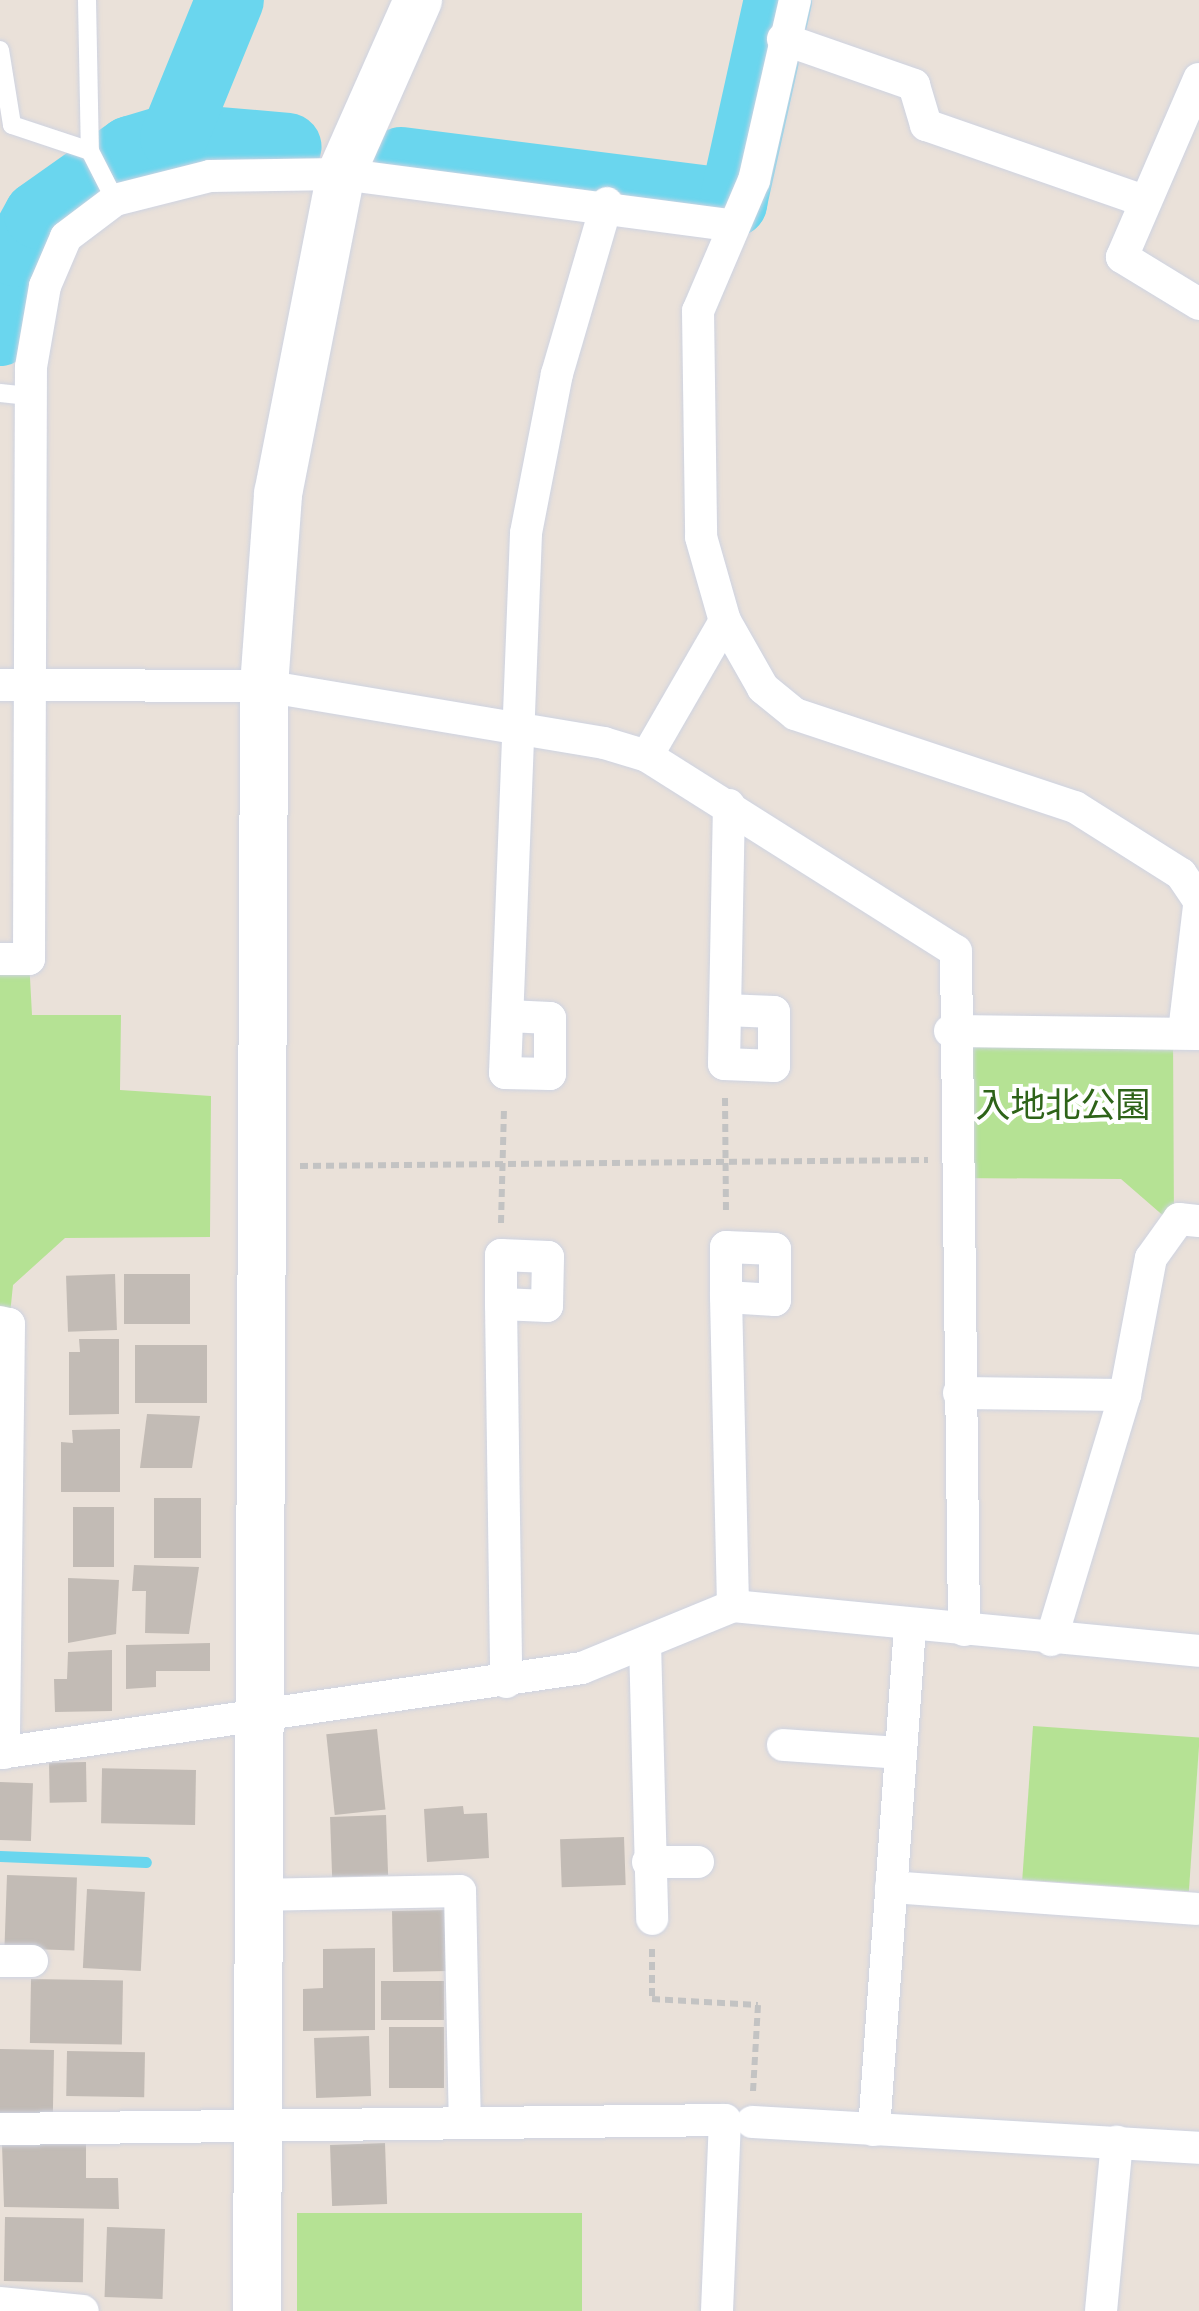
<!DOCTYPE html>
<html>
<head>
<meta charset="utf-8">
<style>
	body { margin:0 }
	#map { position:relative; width:1199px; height:2311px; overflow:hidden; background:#eae1d9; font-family:Arial,"Noto Sans JP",sans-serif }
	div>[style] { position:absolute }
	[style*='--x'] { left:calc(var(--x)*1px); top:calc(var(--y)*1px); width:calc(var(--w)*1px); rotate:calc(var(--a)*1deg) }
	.green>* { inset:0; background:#b5e294; transform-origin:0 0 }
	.stream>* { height:11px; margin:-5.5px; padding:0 5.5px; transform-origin:5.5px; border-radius:5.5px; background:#6ad6ee }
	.river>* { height:68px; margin:-34px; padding:0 34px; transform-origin:34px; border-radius:34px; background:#6ad6ee }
	.building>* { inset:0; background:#c2bbb5; transform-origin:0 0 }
	.path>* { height:6px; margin-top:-3px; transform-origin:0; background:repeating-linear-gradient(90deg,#c3c3c3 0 8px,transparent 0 13px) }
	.roads { filter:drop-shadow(0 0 2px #ced3e1) drop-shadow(0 0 2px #ced3e1) }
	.lane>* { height:18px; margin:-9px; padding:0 9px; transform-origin:9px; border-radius:9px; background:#fff }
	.street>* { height:32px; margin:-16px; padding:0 16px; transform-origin:16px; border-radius:16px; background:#fff }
	.secondary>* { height:48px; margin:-24px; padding:0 24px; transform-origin:24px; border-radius:24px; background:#fff }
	span { translate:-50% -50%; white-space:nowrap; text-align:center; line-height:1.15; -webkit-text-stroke:8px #fff; paint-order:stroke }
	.park-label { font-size:35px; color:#2e6319 }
</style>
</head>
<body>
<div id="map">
	<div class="green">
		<i style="clip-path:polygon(0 959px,29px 959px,32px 1015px,121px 1015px,120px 1090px,211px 1096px,210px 1237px,65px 1238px,13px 1285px,9px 1324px,0 1322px)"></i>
		<i style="clip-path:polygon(950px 1031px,1173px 1032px,1174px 1225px,1121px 1179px,954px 1178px)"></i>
		<i style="left:1033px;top:1726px;width:167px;height:154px;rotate:4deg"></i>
		<i style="left:297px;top:2213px;width:285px;height:98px"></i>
	</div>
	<div class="stream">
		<i style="--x:0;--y:1856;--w:146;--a:2.4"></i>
	</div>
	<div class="river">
		<i style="--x:174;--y:137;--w:114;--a:5"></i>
		<i style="--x:401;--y:161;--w:335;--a:7.2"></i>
		<i style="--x:733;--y:203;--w:208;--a:-77.5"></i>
		<i style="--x:0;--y:332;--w:81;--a:-77.9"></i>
		<i style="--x:17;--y:253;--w:43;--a:-61.1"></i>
		<i style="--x:38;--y:215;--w:113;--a:-35.2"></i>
		<i style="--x:130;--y:150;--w:46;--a:-16.5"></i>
		<i style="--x:174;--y:137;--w:148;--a:-67.8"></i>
	</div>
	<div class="building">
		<i style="left:115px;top:1274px;width:56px;height:49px;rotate:88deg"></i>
		<i style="left:190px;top:1274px;width:50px;height:66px;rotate:90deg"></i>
		<i style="clip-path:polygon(79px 1339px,119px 1339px,119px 1414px,69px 1415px,69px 1352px,80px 1352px)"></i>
		<i style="left:135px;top:1345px;width:72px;height:58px"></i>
		<i style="clip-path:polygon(147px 1414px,200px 1416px,192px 1468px,140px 1468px)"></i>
		<i style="clip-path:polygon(120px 1429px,120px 1492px,61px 1492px,61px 1442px,73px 1443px,72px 1430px)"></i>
		<i style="left:154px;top:1498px;width:47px;height:60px"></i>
		<i style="left:73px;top:1507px;width:41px;height:60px"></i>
		<i style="clip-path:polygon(134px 1565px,199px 1567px,189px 1634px,145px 1633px,146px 1591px,132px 1591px)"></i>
		<i style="clip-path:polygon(68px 1578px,119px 1580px,116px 1634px,68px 1643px)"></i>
		<i style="clip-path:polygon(210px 1643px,210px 1671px,156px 1671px,156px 1687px,126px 1689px,126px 1645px)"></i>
		<i style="clip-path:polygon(112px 1650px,112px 1711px,55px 1712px,54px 1679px,67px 1679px,68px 1652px)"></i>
		<i style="left:377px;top:1729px;width:81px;height:51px;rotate:84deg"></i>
		<i style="left:86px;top:1762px;width:40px;height:37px;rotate:89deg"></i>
		<i style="left:196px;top:1770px;width:55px;height:94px;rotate:91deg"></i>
		<i style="left:0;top:1782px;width:33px;height:58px;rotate:2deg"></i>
		<i style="clip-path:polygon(463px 1806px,464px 1814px,487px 1813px,489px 1858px,427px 1862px,424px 1809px)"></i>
		<i style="left:386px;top:1815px;width:60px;height:56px;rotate:88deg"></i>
		<i style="left:624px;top:1837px;width:48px;height:64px;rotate:88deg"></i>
		<i style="left:7px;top:1875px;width:70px;height:73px;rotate:2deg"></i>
		<i style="left:87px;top:1889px;width:58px;height:79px;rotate:3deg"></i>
		<i style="left:447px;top:1910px;width:61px;height:55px;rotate:89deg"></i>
		<i style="clip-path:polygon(375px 1948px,375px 2030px,303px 2031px,303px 1989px,323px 1988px,323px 1949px)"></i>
		<i style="left:31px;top:1979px;width:92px;height:64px;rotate:1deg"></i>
		<i style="left:381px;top:1981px;width:63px;height:39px"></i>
		<i style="left:389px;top:2027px;width:55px;height:61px"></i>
		<i style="left:369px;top:2036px;width:60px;height:55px;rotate:88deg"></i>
		<i style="left:0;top:2049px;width:54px;height:65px;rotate:1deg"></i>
		<i style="left:67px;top:2051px;width:78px;height:45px;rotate:1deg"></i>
		<i style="left:385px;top:2143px;width:61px;height:55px;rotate:88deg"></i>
		<i style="clip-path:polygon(2px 2144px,86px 2144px,86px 2178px,118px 2178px,119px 2209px,4px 2207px)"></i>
		<i style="left:5px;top:2217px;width:79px;height:64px;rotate:1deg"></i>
		<i style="left:107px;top:2227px;width:58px;height:70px;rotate:2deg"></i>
	</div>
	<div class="path">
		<i style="--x:725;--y:1098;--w:117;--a:89.5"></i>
		<i style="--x:300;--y:1166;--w:628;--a:-0.55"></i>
		<i style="--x:501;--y:1223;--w:117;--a:-88.5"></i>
		<i style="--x:652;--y:1949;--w:50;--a:90"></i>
		<i style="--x:652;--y:1999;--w:106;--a:3.2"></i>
		<i style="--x:758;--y:2005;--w:87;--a:93.3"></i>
	</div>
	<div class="roads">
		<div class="lane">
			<i style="--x:87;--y:0;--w:151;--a:88.9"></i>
			<i style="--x:0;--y:50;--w:76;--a:80.9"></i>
			<i style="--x:12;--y:125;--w:82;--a:18.4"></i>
			<i style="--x:90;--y:151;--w:55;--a:63"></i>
			<i style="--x:0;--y:393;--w:31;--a:6"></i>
		</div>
		<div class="street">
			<i style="--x:795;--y:0;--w:185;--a:102.8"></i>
			<i style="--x:754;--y:180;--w:142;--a:113.1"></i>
			<i style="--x:698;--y:311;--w:226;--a:89.2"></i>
			<i style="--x:701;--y:537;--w:87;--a:74.1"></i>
			<i style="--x:725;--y:621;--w:77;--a:60.4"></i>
			<i style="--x:763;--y:688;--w:41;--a:39.1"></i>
			<i style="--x:795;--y:714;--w:295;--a:18.4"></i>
			<i style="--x:1075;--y:807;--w:125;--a:32.3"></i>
			<i style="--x:1181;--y:874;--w:32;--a:56"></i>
			<i style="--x:783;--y:39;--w:139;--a:19.3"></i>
			<i style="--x:914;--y:85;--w:42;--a:73.3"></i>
			<i style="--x:926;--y:125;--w:228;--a:19.2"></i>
			<i style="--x:1199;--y:79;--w:194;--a:113.4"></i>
			<i style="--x:1122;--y:257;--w:90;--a:31.4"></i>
			<i style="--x:0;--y:685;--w:264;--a:0.2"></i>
			<i style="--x:264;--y:686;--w:345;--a:9.5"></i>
			<i style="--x:604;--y:743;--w:45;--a:16.8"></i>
			<i style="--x:647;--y:756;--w:365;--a:32.3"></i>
			<i style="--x:956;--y:951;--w:679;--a:89.32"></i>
			<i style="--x:647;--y:756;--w:156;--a:-60"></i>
			<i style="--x:0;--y:959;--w:29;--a:0"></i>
			<i style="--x:29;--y:959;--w:592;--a:-89.81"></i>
			<i style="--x:31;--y:367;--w:82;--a:-80.2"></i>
			<i style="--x:45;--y:286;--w:53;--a:-66.8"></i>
			<i style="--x:66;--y:237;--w:61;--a:-37.1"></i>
			<i style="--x:115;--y:200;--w:98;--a:-14.2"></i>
			<i style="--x:210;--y:176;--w:131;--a:-0.9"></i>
			<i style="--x:341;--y:174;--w:396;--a:7.5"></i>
			<i style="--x:725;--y:1010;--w:49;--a:2.3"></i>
			<i style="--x:774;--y:1012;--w:54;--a:90"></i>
			<i style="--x:774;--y:1066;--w:50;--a:-177.7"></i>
			<i style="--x:724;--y:1064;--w:259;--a:-88.9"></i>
			<i style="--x:508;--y:1016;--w:42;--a:2.7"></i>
			<i style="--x:550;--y:1018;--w:56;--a:90"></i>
			<i style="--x:550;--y:1074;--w:45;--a:-178.7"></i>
			<i style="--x:505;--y:1073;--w:540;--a:-87.77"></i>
			<i style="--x:526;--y:533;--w:162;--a:-79"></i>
			<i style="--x:557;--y:374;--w:178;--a:-73.7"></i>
			<i style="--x:950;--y:1031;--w:249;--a:0.7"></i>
			<i style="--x:1184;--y:1032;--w:126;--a:-83.2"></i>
			<i style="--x:726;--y:1297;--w:49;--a:3.5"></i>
			<i style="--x:775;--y:1300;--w:51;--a:-90"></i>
			<i style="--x:775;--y:1249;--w:49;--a:-177.7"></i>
			<i style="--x:726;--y:1247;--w:50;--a:90"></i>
			<i style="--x:726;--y:1297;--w:309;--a:88.7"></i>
			<i style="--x:501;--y:1304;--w:46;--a:2.5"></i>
			<i style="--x:547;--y:1306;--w:49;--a:-88.8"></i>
			<i style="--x:548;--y:1257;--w:47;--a:-177.6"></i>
			<i style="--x:501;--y:1255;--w:49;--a:90"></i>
			<i style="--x:501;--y:1304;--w:378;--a:89.2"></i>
			<i style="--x:0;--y:1322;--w:9;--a:13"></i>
			<i style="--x:9;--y:1324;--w:429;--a:90.7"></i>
			<i style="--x:959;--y:1393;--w:166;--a:0.7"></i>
			<i style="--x:1051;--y:1640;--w:256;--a:-73.2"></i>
			<i style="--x:1125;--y:1395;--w:139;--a:-79.3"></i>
			<i style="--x:1151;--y:1258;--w:48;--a:-54.3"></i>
			<i style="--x:1179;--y:1219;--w:20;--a:6"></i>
			<i style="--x:645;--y:1643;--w:276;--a:88.5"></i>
			<i style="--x:783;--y:1745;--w:118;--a:3.9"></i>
			<i style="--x:0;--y:1753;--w:588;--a:-8.31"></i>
			<i style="--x:582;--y:1668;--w:163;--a:-22.3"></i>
			<i style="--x:733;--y:1606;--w:468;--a:5.5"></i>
			<i style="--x:648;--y:1862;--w:50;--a:0"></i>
			<i style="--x:891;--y:1887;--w:306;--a:4.1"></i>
			<i style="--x:256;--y:1895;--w:204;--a:-1.1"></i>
			<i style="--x:460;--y:1891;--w:231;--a:88.8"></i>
			<i style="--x:0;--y:1961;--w:32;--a:0"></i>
			<i style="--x:752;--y:2122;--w:448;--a:3.3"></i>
			<i style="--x:0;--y:2129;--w:725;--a:-0.71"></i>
			<i style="--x:725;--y:2120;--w:191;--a:92.4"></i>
			<i style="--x:874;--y:2130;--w:504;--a:-85.91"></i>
			<i style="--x:0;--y:2303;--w:83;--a:5.5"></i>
			<i style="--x:1101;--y:2311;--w:170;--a:-84.6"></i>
		</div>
		<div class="secondary">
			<i style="--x:257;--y:2311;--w:1625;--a:-89.75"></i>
			<i style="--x:264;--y:686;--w:193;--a:-85.8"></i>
			<i style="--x:278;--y:494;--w:326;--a:-78.9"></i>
			<i style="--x:341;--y:174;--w:190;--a:-66.1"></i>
		</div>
	</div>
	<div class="park-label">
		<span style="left:1063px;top:1105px">入地北公園</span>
	</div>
</div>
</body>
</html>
